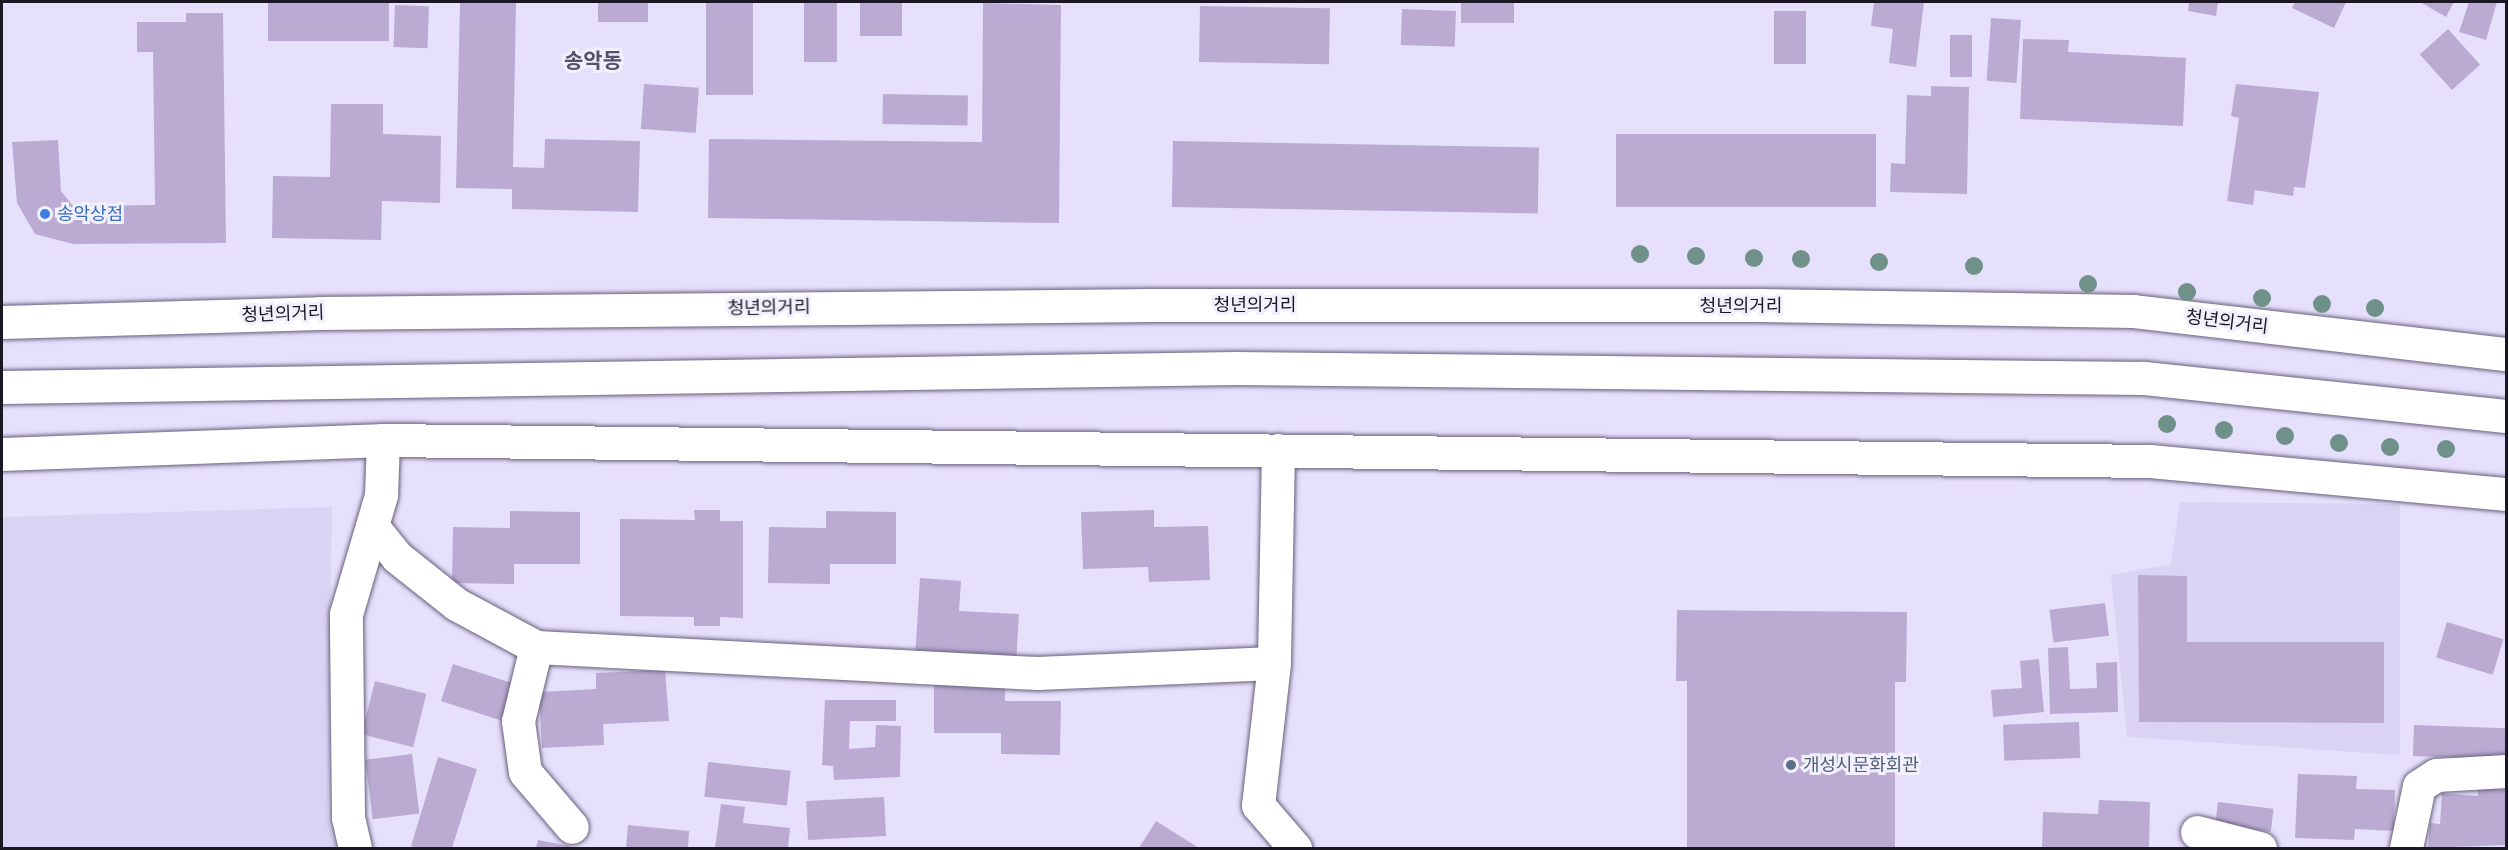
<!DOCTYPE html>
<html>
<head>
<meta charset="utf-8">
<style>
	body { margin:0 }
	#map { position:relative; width:2508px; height:850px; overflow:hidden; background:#e7e0fc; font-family:"Public Sans","Noto Sans KR",sans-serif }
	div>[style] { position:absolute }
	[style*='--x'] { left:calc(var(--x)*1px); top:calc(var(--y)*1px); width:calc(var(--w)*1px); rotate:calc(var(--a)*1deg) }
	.built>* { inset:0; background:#dbd3f4 }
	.building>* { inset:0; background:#bbabd3; transform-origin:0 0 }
	.roads { filter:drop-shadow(0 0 2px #67607d) drop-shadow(0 0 2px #67607d) }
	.minor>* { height:33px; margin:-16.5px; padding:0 16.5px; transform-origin:16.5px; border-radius:16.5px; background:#fff }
	.major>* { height:33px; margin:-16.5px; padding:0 16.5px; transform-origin:16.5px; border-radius:16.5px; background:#fff }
	.trees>* { width:18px; height:18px; margin:-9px; border-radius:50%; background:#70918a }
	.dots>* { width:16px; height:16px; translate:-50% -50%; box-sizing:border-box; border:3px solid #f3f0fe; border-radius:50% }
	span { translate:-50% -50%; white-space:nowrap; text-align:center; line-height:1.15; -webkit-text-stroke:6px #f3f0fe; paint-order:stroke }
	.shop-label { font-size:18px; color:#366cbe }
	.left { translate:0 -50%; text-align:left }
	.street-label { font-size:18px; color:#1b1824 }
	.service-label { font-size:18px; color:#4e5e75 }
	.quarter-label { font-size:21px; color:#574f6c; font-weight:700 }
	.frame { position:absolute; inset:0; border:3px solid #1b1824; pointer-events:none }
</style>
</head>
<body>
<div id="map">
	<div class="built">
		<i style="clip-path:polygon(2180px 502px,2400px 504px,2400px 755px,2127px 737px,2111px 575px,2171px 564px)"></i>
		<i style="clip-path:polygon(332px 507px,328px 819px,336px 848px,2px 848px,2px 517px)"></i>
	</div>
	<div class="building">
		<i style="left:268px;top:2px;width:121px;height:39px"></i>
		<i style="clip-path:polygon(460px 2px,516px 2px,513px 167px,544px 168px,545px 139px,640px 141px,638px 212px,512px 209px,512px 189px,456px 188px)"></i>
		<i style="left:598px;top:2px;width:50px;height:20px"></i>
		<i style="left:706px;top:2px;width:47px;height:93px"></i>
		<i style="left:804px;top:2px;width:33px;height:60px"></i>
		<i style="left:860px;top:2px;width:42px;height:34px"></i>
		<i style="left:1461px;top:2px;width:53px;height:21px"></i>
		<i style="clip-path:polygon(1874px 2px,1924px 2px,1916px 67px,1889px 63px,1893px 29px,1871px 26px)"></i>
		<i style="clip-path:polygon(2189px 2px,2218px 2px,2216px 16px,2188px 11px)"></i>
		<i style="clip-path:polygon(2295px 2px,2346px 2px,2334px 28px,2292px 8px)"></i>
		<i style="clip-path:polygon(2420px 2px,2454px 2px,2446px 17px)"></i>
		<i style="clip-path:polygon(2469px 2px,2497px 2px,2486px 40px,2459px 32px)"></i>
		<i style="clip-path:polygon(983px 3px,1061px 5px,1059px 223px,708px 218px,709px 139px,982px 142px)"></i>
		<i style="left:395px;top:5px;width:34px;height:42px;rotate:2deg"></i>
		<i style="left:1200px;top:6px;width:130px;height:56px;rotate:1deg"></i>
		<i style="left:1402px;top:9px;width:54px;height:36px;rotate:2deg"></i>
		<i style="left:1774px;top:11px;width:32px;height:53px"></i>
		<i style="clip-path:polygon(186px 13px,223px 13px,226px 243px,73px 244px,35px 234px,17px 203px,12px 142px,58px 140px,61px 191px,73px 206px,155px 205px,153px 52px,137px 52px,137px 22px,186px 22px)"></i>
		<i style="left:1991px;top:18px;width:30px;height:63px;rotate:4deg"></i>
		<i style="left:2448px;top:29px;width:48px;height:38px;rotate:48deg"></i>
		<i style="left:1950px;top:35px;width:22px;height:42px"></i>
		<i style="clip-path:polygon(2023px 39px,2069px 40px,2068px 52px,2186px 58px,2183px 126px,2020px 119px)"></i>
		<i style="left:644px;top:84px;width:55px;height:45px;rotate:4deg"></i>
		<i style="clip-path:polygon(2236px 84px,2319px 92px,2305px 188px,2294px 187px,2293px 196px,2255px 190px,2253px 205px,2227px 201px,2239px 118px,2231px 116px)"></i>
		<i style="clip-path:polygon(1931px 86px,1969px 87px,1967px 194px,1890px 192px,1891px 163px,1905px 164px,1907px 95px,1931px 96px)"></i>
		<i style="left:883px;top:94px;width:85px;height:30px;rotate:1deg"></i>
		<i style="clip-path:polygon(331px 104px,383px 104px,383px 134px,441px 136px,440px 203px,382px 201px,381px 240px,272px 238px,273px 176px,330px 177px)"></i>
		<i style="left:1876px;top:134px;width:73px;height:260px;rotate:90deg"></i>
		<i style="left:1173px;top:141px;width:366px;height:66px;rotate:1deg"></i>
		<i style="clip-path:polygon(694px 510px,720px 510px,720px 521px,743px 521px,743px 618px,720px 617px,720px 626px,694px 626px,694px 617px,620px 616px,620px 519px,695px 520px)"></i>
		<i style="clip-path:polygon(1154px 510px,1154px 527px,1208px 526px,1210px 580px,1149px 582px,1148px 567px,1083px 569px,1081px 512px)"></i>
		<i style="clip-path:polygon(510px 511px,580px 512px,580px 564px,514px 564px,514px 584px,452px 583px,453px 527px,510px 528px)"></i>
		<i style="clip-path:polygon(826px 511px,896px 512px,896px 564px,830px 564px,830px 584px,768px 583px,769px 527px,826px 528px)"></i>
		<i style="clip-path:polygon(2138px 575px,2187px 576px,2187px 642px,2384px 642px,2384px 723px,2139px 722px)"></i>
		<i style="clip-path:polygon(920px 578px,961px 581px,959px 611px,1019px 614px,1016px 664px,915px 658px)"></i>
		<i style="left:2105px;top:603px;width:33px;height:56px;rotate:83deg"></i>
		<i style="clip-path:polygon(1677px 610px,1907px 612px,1906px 682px,1895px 682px,1895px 848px,1687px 848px,1687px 681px,1676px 681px)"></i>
		<i style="left:2447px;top:622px;width:59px;height:37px;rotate:17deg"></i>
		<i style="clip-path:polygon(2068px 647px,2070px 689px,2097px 688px,2096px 663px,2117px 662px,2118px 712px,2050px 714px,2048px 648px)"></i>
		<i style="clip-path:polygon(2039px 659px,2044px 712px,1993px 717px,1991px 690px,2022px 688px,2020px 661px)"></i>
		<i style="left:453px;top:664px;width:63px;height:39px;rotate:18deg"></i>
		<i style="clip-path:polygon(665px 670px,669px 721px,603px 724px,604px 745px,542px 748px,539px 692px,596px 689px,596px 673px)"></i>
		<i style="left:375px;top:681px;width:53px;height:55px;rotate:14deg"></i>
		<i style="clip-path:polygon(934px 682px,1005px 683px,1005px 701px,1061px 701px,1060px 755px,1001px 754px,1001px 733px,934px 733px)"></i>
		<i style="clip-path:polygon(825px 700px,896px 700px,896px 721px,850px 721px,849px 749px,875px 747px,876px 725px,901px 726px,900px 777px,834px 780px,833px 766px,822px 765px)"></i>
		<i style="left:2079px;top:722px;width:36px;height:76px;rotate:88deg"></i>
		<i style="left:2414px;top:725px;width:92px;height:31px;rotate:2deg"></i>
		<i style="left:412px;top:754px;width:60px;height:47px;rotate:83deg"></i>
		<i style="clip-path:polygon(438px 757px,477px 769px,452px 848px,420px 848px,411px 846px)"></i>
		<i style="left:708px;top:762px;width:83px;height:35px;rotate:6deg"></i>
		<i style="clip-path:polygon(2298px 774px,2357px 776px,2356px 789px,2395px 790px,2394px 831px,2355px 829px,2354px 840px,2295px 838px)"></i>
		<i style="clip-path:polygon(2478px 788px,2506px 790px,2506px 845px,2428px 848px,2430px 823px,2440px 824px,2442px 793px,2478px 796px)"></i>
		<i style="left:884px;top:797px;width:39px;height:78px;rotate:87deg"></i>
		<i style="clip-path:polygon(2099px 800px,2150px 802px,2149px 848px,2042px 848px,2043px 812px,2098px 814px)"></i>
		<i style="left:2218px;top:802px;width:56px;height:23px;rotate:7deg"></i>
		<i style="clip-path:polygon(721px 804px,745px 807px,743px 823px,790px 828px,788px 848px,715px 848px)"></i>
		<i style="clip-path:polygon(1156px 821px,1199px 848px,1139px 848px)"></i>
		<i style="clip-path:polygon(628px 825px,689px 831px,688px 848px,626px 848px)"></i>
		<i style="clip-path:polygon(538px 840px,570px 846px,569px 848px,536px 848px)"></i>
	</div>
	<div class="roads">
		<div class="minor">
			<i style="--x:1278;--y:450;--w:213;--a:91.1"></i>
			<i style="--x:1274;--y:663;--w:143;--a:96.4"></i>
			<i style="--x:1258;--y:805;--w:57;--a:49.3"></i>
			<i style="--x:2;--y:454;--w:381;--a:-2.1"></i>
			<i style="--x:372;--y:526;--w:40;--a:51"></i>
			<i style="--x:397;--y:557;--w:75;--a:38.5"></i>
			<i style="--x:456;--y:604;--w:91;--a:28.3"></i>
			<i style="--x:536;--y:647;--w:502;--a:2.97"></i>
			<i style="--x:1037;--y:673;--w:237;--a:-2.4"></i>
			<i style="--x:536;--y:647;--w:76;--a:103.7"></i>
			<i style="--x:518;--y:721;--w:51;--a:82.2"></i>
			<i style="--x:525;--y:772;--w:72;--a:49.5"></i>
			<i style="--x:2197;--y:832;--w:65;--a:14.3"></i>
			<i style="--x:355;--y:848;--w:32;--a:-103"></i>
			<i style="--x:348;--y:817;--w:203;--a:-90.6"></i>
			<i style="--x:346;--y:614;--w:124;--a:-73.6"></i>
			<i style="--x:381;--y:495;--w:55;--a:-87.9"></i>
			<i style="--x:383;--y:440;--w:1767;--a:0.68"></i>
			<i style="--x:2150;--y:461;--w:358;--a:5.3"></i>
			<i style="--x:2406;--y:848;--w:63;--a:-78.2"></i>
			<i style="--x:2419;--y:786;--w:20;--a:-33"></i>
			<i style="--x:2436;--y:775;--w:70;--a:-3.3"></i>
		</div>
		<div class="major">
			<i style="--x:2;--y:322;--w:318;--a:-1.6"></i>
			<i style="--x:320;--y:313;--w:833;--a:-0.55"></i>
			<i style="--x:1153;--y:305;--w:605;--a:0"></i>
			<i style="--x:1758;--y:305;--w:375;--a:0.9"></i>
			<i style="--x:2133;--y:311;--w:375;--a:6.6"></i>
			<i style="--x:2;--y:387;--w:1234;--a:-0.88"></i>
			<i style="--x:1236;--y:368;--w:908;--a:0.63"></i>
			<i style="--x:2144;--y:378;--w:364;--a:6"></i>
		</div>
	</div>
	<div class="trees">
		<i style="left:1640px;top:254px"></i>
		<i style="left:1696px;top:256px"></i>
		<i style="left:1754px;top:258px"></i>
		<i style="left:1801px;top:259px"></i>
		<i style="left:1879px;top:262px"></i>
		<i style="left:1974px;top:266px"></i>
		<i style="left:2088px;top:284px"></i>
		<i style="left:2187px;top:292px"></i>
		<i style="left:2262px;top:298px"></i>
		<i style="left:2322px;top:304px"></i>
		<i style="left:2375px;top:308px"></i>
		<i style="left:2167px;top:424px"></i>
		<i style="left:2224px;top:430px"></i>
		<i style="left:2285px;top:436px"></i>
		<i style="left:2339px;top:443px"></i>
		<i style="left:2390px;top:447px"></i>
		<i style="left:2446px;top:449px"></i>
	</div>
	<div class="dots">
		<i style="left:45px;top:214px;background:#3f7fe0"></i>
		<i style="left:1791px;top:765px;background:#5c6f8a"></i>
	</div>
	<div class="shop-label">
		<span class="left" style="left:57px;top:214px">송악상점</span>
	</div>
	<div class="street-label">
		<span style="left:1255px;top:305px">청년의거리</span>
		<span style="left:1741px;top:306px">청년의거리</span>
		<span style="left:769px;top:308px;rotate:-1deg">청년의거리</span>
		<span style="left:283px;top:314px;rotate:-2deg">청년의거리</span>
		<span style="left:2227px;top:322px;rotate:7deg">청년의거리</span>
	</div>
	<div class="service-label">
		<span class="left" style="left:1803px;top:765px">개성시문화회관</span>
	</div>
	<div class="quarter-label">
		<span style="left:593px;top:61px">송악동</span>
	</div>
	<div class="frame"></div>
</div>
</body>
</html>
